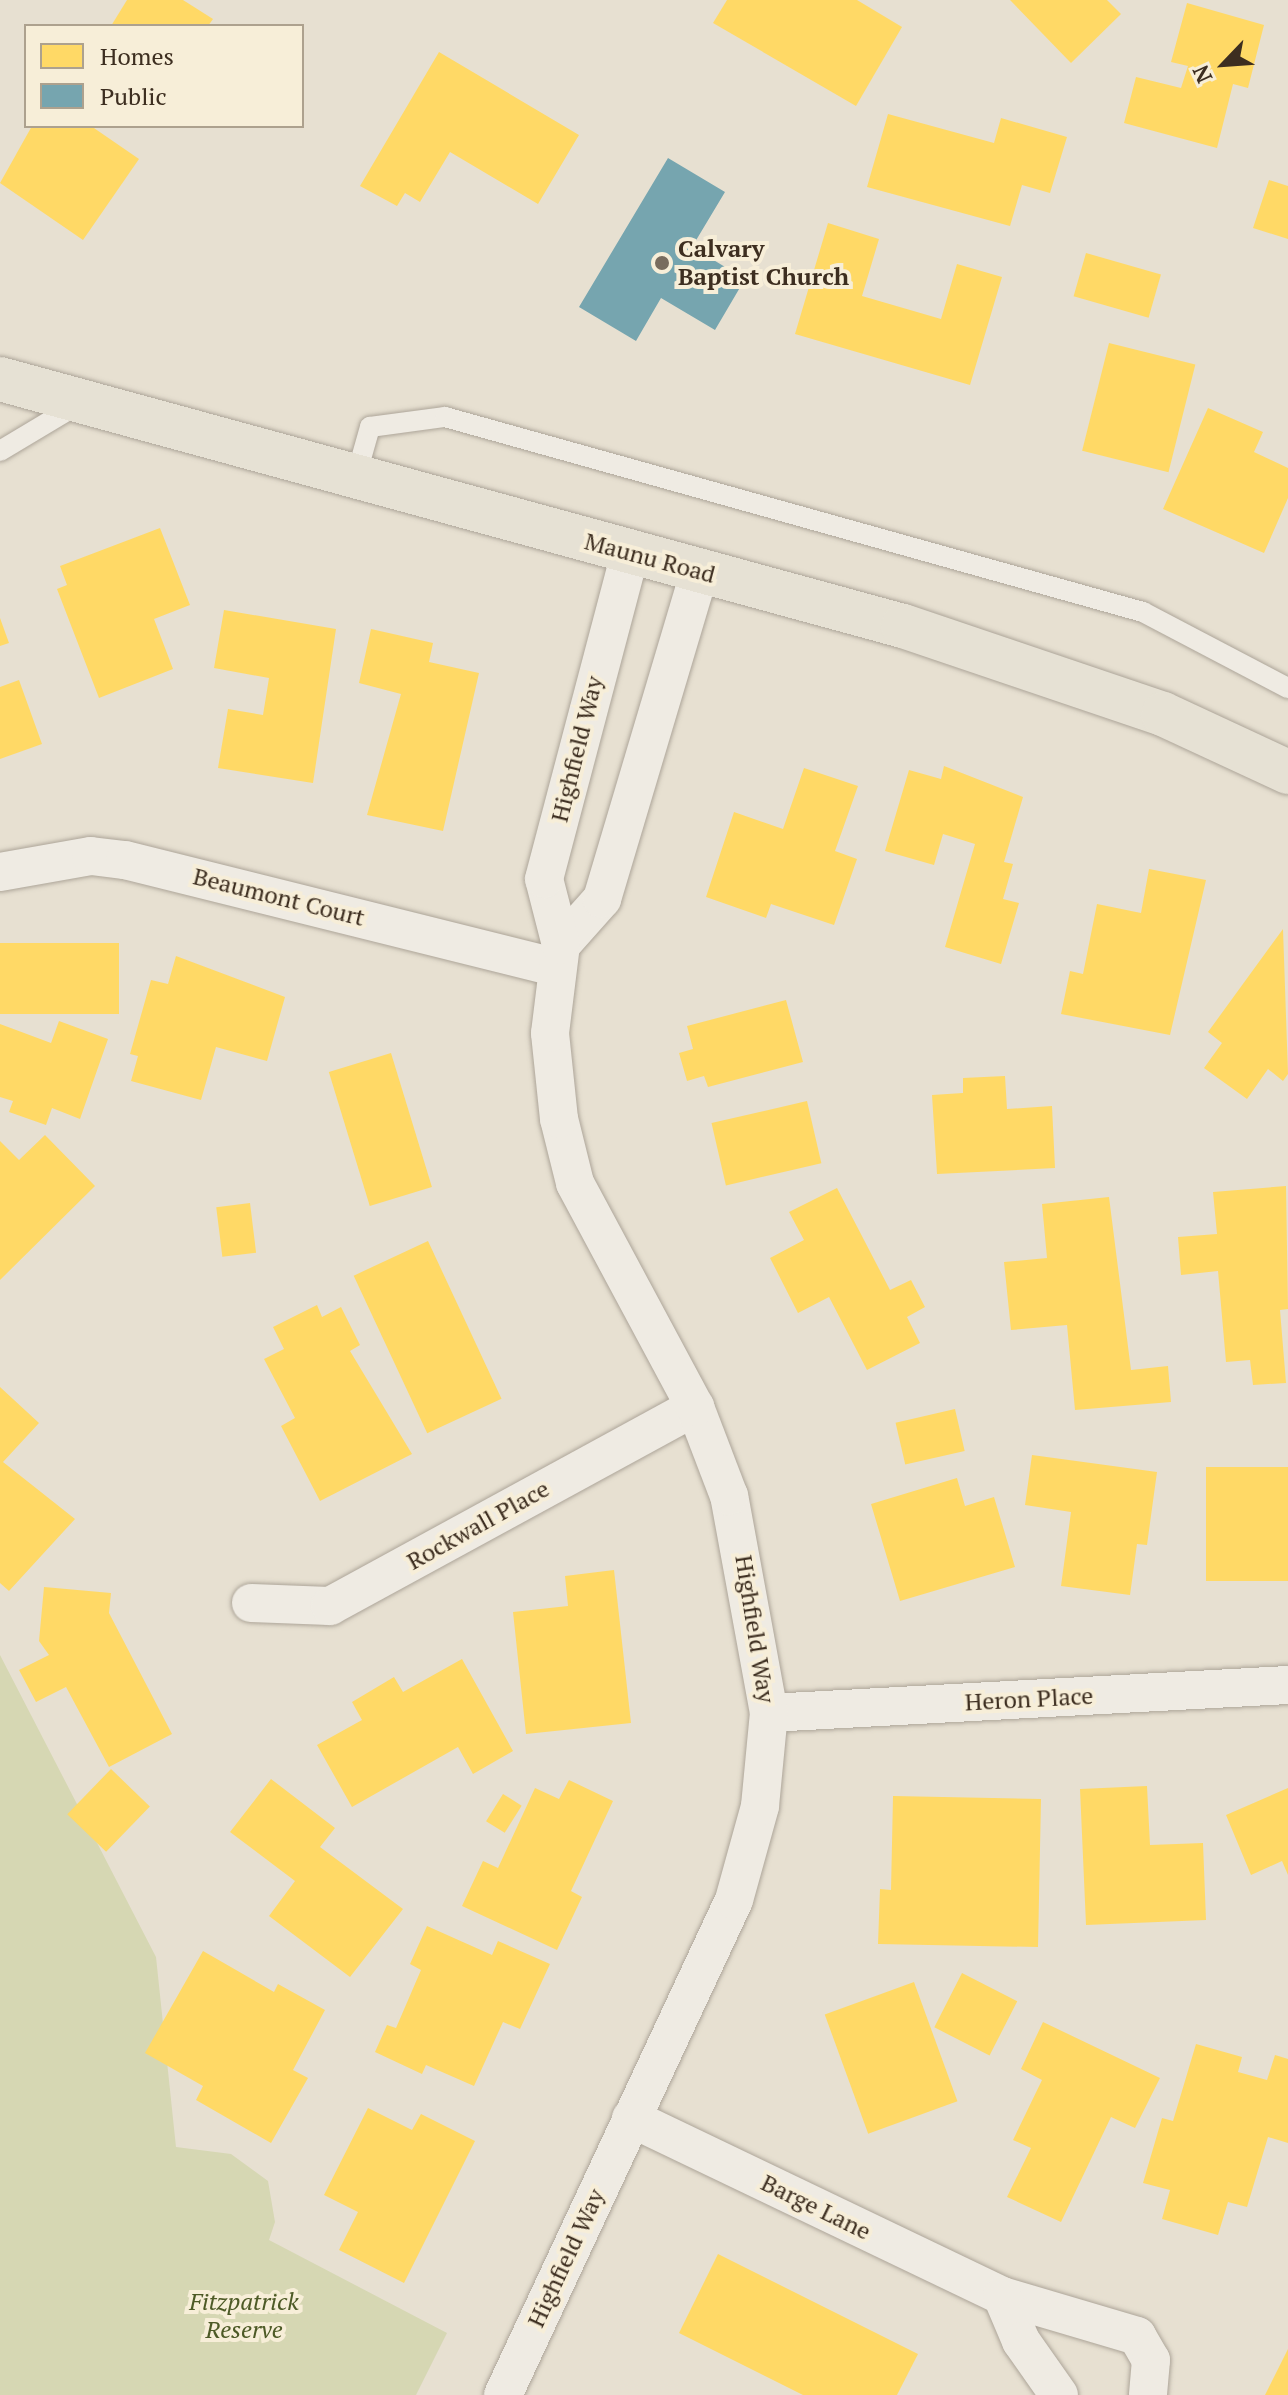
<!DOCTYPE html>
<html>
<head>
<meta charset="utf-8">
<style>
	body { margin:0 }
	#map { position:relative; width:1288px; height:2395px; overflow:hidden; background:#e7e0d1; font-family:"PT Serif",serif }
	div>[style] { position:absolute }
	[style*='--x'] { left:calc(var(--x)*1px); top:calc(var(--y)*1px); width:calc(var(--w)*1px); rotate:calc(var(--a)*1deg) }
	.green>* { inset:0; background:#d6d7b3 }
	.homes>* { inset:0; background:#ffd966; transform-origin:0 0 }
	.public>* { inset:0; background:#76a5af }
	.roads { filter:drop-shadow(0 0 2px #ada599) drop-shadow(0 0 2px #ada599) }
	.service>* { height:20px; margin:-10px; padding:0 10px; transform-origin:10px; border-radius:10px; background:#efebe3 }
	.minor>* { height:38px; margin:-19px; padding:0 19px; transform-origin:19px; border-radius:19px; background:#efebe3 }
	.primary>* { height:44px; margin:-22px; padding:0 22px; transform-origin:22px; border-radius:22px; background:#e6e1d4 }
	.dots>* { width:22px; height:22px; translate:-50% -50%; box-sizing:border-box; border:4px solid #f7eed8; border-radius:50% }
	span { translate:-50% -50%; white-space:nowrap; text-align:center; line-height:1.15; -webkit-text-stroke:8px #f7eed8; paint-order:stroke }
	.poi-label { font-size:24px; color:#3d2e20; font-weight:700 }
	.left { translate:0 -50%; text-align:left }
	.street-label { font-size:24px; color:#3d2e20 }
	.park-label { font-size:24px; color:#4d5a26; font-style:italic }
	.legend { position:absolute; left:24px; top:24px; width:280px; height:104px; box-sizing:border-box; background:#f7eed8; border:2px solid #ada18e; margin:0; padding:10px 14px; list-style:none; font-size:24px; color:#3d2e20 }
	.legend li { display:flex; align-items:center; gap:16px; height:40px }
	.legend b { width:40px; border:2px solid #ada18e }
	.north { position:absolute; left:1184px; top:24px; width:80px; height:80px; -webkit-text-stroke:6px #f7eed8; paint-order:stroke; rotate:245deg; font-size:22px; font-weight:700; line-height:32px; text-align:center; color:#3d2e20 }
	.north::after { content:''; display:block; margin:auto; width:28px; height:36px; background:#3d2e20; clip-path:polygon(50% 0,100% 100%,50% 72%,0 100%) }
</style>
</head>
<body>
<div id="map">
	<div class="green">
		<i style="clip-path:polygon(0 1655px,156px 1957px,176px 2147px,231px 2154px,268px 2181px,275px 2222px,269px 2240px,447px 2333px,416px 2395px,0 2395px)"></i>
	</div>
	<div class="homes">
		<i style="clip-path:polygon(127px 0,183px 0,213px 19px,208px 26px,111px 26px)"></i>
		<i style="clip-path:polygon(727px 0,857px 0,902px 27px,856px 106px,713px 23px)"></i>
		<i style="clip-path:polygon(1010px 0,1107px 0,1121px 14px,1071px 63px)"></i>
		<i style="clip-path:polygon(1187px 3px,1264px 25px,1248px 88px,1233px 84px,1217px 148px,1124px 123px,1136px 77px,1181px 88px,1188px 66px,1171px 62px)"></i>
		<i style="clip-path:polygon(439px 52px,579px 135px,538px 204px,450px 152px,420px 202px,405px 193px,397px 206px,360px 186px)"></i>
		<i style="clip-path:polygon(888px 114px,994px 143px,1001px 118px,1067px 137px,1050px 193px,1022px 185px,1010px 226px,867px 187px)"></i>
		<i style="clip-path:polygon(32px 126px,91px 126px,139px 159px,83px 240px,0 183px)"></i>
		<i style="clip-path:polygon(1269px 180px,1288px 186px,1288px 239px,1253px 228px)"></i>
		<i style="clip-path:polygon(828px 223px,879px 239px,862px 296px,941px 319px,957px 264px,1002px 277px,970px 385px,795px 334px)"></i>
		<i style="left:1086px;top:253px;width:78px;height:45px;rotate:16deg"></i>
		<i style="left:1109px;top:343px;width:89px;height:111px;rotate:14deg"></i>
		<i style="clip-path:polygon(1208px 408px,1263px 432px,1254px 452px,1288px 468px,1288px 498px,1264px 553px,1163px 509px)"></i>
		<i style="clip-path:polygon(160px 528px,190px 605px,154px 619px,173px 669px,99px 698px,57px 589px,67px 585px,60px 566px)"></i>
		<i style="clip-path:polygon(224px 610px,336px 629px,313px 783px,218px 768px,228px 709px,263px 715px,269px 678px,214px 668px)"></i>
		<i style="clip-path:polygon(0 618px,9px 643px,0 646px)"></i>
		<i style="clip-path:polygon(371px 629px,433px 643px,429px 662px,479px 673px,443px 831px,367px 815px,401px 694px,359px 683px)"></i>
		<i style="clip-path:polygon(19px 680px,42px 744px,0 759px,0 687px)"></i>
		<i style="clip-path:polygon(944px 766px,1023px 797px,1004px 862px,1013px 864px,1003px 899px,1019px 903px,1001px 964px,945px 947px,975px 844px,943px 834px,934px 865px,885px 851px,909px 770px,941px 779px)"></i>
		<i style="clip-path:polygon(804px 768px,858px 786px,835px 851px,857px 859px,834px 925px,771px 904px,766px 918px,706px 897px,734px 812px,783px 829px)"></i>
		<i style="clip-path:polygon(1149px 869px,1206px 880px,1170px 1035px,1061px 1014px,1070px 971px,1083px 974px,1097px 904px,1141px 913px)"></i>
		<i style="clip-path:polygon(1283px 929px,1288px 1074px,1283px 1081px,1268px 1069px,1247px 1099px,1204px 1068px,1222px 1043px,1208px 1032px)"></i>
		<i style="left:0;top:943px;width:119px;height:71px"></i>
		<i style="clip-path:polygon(176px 956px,285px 997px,267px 1061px,216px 1047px,201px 1100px,131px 1081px,138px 1056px,130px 1054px,151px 980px,168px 984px)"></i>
		<i style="clip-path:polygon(786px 1000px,803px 1062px,708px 1087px,704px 1076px,687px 1081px,679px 1053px,693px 1049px,687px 1026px)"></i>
		<i style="clip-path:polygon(59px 1021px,108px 1039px,80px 1119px,52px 1108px,46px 1125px,9px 1112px,13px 1101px,0 1097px,0 1024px,51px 1043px)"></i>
		<i style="left:391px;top:1053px;width:140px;height:65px;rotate:73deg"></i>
		<i style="clip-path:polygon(1005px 1076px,1007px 1109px,1052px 1106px,1055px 1168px,937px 1174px,932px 1095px,963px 1093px,963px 1078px)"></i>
		<i style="left:807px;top:1101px;width:64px;height:98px;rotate:77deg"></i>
		<i style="clip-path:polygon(45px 1135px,95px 1186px,0 1280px,0 1141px,19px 1160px)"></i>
		<i style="clip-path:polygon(1286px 1186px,1288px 1309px,1280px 1310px,1286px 1383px,1253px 1385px,1250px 1360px,1226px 1362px,1218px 1271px,1181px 1275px,1178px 1237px,1217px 1234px,1213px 1192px)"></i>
		<i style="clip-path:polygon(837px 1188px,890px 1290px,911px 1280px,925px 1307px,907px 1317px,920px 1343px,867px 1370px,829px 1297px,798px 1313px,770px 1258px,804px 1240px,789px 1212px)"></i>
		<i style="clip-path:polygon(1109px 1197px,1131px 1370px,1168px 1366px,1171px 1402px,1075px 1410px,1067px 1325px,1011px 1330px,1004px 1262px,1047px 1258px,1042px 1204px)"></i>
		<i style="left:250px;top:1203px;width:50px;height:34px;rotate:83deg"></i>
		<i style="left:428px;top:1241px;width:174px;height:82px;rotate:65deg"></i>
		<i style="clip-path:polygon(317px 1305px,322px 1317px,341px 1307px,360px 1345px,350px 1351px,412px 1454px,320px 1501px,281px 1426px,295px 1418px,264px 1359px,284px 1349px,273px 1327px)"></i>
		<i style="clip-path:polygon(0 1387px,39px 1423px,3px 1462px,75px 1519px,9px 1591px,0 1583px)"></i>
		<i style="left:955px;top:1409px;width:43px;height:61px;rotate:77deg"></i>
		<i style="clip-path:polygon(1032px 1455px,1157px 1472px,1147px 1545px,1137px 1544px,1130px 1595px,1061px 1586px,1071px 1512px,1025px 1505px)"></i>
		<i style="left:1288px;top:1467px;width:114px;height:82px;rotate:90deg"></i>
		<i style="clip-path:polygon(957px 1478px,965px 1506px,994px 1497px,1015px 1567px,900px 1601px,871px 1504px)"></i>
		<i style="clip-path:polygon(614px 1570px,631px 1723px,526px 1734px,513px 1612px,568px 1606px,565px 1576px)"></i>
		<i style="clip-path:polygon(44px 1587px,111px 1593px,109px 1613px,172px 1734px,109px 1767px,66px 1687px,36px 1702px,19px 1670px,49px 1655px,39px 1641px)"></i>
		<i style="clip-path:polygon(462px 1659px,513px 1751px,473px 1774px,458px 1747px,352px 1807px,317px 1745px,362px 1720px,352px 1702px,394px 1677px,403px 1692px)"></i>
		<i style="left:111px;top:1769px;width:54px;height:63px;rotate:44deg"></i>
		<i style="clip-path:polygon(271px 1779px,335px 1828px,320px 1847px,403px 1909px,350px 1977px,269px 1916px,295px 1881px,230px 1832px)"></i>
		<i style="clip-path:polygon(569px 1780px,613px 1801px,571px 1891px,582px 1897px,557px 1950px,462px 1906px,483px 1861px,498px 1868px,535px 1788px,559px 1799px)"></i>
		<i style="clip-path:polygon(1147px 1786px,1150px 1845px,1203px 1843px,1206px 1920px,1086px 1925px,1080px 1789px)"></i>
		<i style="clip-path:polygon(1288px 1788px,1288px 1875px,1282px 1861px,1251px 1875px,1226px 1815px)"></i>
		<i style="left:503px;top:1794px;width:22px;height:32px;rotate:32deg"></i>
		<i style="clip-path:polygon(893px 1796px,1041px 1799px,1038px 1947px,878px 1944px,880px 1889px,891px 1890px)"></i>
		<i style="clip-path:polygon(427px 1926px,492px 1955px,498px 1941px,550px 1964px,520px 2029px,503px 2022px,474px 2086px,426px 2065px,422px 2074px,375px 2052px,387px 2025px,396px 2028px,421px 1970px,410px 1964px)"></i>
		<i style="clip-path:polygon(203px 1951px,274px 1992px,278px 1984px,325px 2010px,293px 2070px,308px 2078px,271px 2143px,196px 2100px,203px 2086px,145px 2053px)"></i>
		<i style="left:962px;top:1973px;width:62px;height:61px;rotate:27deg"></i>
		<i style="left:914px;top:1982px;width:127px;height:95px;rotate:70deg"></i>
		<i style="clip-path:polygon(1043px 2022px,1160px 2078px,1135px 2128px,1111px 2117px,1061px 2222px,1007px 2197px,1031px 2148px,1013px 2140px,1042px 2080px,1021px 2069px)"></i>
		<i style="clip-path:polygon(1196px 2044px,1242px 2057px,1238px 2072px,1267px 2080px,1275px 2055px,1288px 2059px,1288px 2143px,1268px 2137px,1247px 2207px,1228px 2202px,1218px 2235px,1162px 2219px,1170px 2190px,1143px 2183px,1162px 2118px,1173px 2121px)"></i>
		<i style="clip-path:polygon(368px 2108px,412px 2130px,421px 2114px,475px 2141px,404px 2283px,339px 2250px,358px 2212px,324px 2195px)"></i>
		<i style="clip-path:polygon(718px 2254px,918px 2354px,897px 2395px,803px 2395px,679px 2333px)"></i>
		<i style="clip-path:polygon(1288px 2349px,1288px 2395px,1265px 2395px)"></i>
	</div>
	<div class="public">
		<i style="clip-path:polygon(668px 158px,725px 192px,692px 247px,745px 279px,715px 330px,661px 298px,636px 341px,579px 307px)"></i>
	</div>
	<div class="roads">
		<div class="service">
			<i style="--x:0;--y:451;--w:90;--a:-30.9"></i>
			<i style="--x:357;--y:473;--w:48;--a:-74.2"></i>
			<i style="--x:370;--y:427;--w:76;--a:-7.6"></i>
			<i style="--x:445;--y:417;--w:725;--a:15.61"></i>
			<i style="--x:1143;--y:612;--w:164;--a:27.7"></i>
		</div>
		<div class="minor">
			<i style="--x:0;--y:872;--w:92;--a:-10"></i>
			<i style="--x:91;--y:856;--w:34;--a:7"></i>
			<i style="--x:125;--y:860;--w:443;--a:14"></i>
			<i style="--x:561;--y:945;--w:62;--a:-48.3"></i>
			<i style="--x:602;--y:899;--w:342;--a:-73.4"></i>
			<i style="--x:251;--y:1603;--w:79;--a:2.2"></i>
			<i style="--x:330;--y:1606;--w:416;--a:-28.6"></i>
			<i style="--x:769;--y:1713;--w:520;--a:-3.09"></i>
			<i style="--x:631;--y:2118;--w:411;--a:25.6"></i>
			<i style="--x:1002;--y:2296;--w:141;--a:16.5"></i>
			<i style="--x:1137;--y:2336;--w:28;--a:60"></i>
			<i style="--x:1151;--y:2360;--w:35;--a:95"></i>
			<i style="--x:1002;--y:2296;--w:49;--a:67.1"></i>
			<i style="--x:1021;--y:2341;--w:66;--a:54.9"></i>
			<i style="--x:503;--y:2395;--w:546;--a:-64.98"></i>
			<i style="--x:734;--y:1900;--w:98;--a:-74.5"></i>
			<i style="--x:760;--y:1806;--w:93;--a:-84.5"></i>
			<i style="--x:769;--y:1713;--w:221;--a:-100.4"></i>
			<i style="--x:729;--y:1496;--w:95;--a:-110.9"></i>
			<i style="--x:695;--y:1407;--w:254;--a:-118.2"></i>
			<i style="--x:575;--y:1183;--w:66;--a:-104"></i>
			<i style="--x:559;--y:1119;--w:86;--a:-96"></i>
			<i style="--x:550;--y:1033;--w:89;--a:-82.9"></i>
			<i style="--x:561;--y:945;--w:68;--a:-104.4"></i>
			<i style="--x:544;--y:879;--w:337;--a:-75.2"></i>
		</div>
		<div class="primary">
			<i style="--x:0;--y:379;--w:936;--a:15.3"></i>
			<i style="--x:903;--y:626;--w:274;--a:18.7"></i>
			<i style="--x:1163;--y:714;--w:138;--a:24.9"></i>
		</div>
	</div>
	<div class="dots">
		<i style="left:662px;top:263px;background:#786c5e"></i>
	</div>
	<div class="poi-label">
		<span class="left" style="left:678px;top:263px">Calvary<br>Baptist Church</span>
	</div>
	<div class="street-label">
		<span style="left:650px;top:558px;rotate:15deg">Maunu Road</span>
		<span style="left:577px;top:749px;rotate:-76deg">Highfield Way</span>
		<span style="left:279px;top:897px;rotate:14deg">Beaumont Court</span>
		<span style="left:478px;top:1525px;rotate:-29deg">Rockwall Place</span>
		<span style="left:755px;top:1629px;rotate:81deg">Highfield Way</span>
		<span style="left:1029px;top:1699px;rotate:-3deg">Heron Place</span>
		<span style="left:816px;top:2207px;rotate:26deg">Barge Lane</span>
		<span style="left:566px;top:2258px;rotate:-65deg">Highfield Way</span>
	</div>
	<div class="park-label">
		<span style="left:244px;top:2316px">Fitzpatrick<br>Reserve</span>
	</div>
	<ul class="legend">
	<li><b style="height:22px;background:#ffd966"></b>Homes</li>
	<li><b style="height:22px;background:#76a5af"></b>Public</li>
	</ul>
	<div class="north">N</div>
</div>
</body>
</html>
